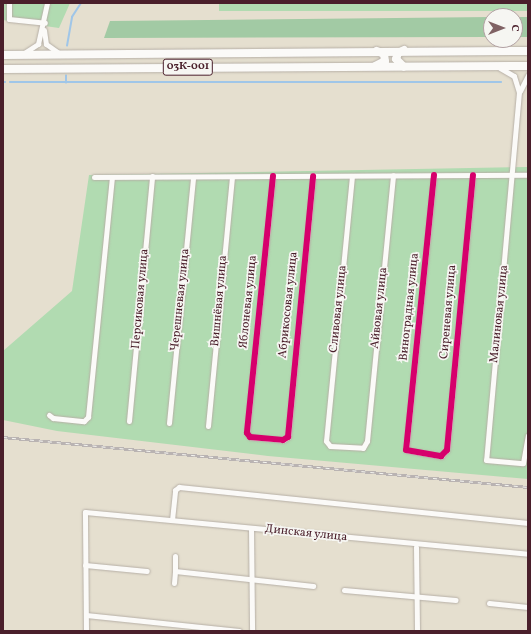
<!DOCTYPE html>
<html>
<head>
<meta charset="utf-8">
<style>
	body { margin:0 }
	#map { position:relative; width:531px; height:634px; overflow:hidden; background:#e5dfcf; font-family:Vollkorn,serif }
	div>[style] { position:absolute }
	[style*='--x'] { left:calc(var(--x)*1px); top:calc(var(--y)*1px); width:calc(var(--w)*1px); rotate:calc(var(--a)*1deg) }
	.green>* { inset:0; background:#b1dbb1; transform-origin:0 0 }
	.forest>* { inset:0; background:#a2caa4; transform-origin:0 0 }
	.stream>* { height:1.5px; margin:-0.75px; padding:0 0.75px; transform-origin:0.75px; border-radius:0.75px; background:#a0c6e8 }
	.roads { filter:drop-shadow(0 0 1px #b6afa6) drop-shadow(0 0 1px #b6afa6) }
	.street>* { height:5px; margin:-2.5px; padding:0 2.5px; transform-origin:2.5px; border-radius:2.5px; background:#fbfaf8 }
	.primary>* { height:8px; margin:-4px; padding:0 4px; transform-origin:4px; border-radius:4px; background:#fbfaf8 }
	.rail>* { height:3px; margin-top:-1.5px; transform-origin:0; background:repeating-linear-gradient(90deg,#f6f6f2 0 4.5px,#b9b3b2 0 9px); box-sizing:border-box; border-block:1px solid #b9b3b2 }
	.cycleway>* { height:6px; margin:-3px; padding:0 3px; transform-origin:3px; border-radius:3px; background:#d6006c }
	span { translate:-50% -50%; white-space:nowrap; text-align:center; line-height:1.15; -webkit-text-stroke:3.5px #f6f6f2; paint-order:stroke }
	.shield-label span { padding:1px 3px; background:#f6f6f2; border:1px solid; border-radius:3px; -webkit-text-stroke-width:0 }
	.shield-label { font-size:11px; color:#4a1f2b; font-weight:700 }
	.street-label { font-size:12px; color:#4a1f2b }
	.frame { position:absolute; inset:0; border:4px solid #4a1f2b; pointer-events:none }
	.north { position:absolute; left:483px; top:8px; width:40px; height:40px; box-sizing:border-box; background:#f6f6f2; border:1px solid #b1a0a2; border-radius:50%; rotate:90deg; font-size:11px; font-weight:700; line-height:16px; text-align:center; color:#4a1f2b }
	.north::after { content:''; display:block; margin:auto; width:14px; height:18px; background:#806264; clip-path:polygon(50% 0,100% 100%,50% 72%,0 100%) }
</style>
</head>
<body>
<div id="map">
	<div class="green">
		<i style="clip-path:polygon(3px 3px,70px 3px,59px 28px,3px 20px)"></i>
		<i style="left:219px;top:3px;width:309px;height:8px"></i>
		<i style="clip-path:polygon(528px 167px,528px 479px,268px 456px,57px 431px,3px 420px,3px 351px,72px 291px,89px 175px)"></i>
	</div>
	<div class="forest">
		<i style="clip-path:polygon(491px 17px,491px 37px,104px 38px,110px 21px)"></i>
		<i style="left:515px;top:17px;width:13px;height:20px"></i>
	</div>
	<div class="stream">
		<i style="--x:67;--y:46;--w:29;--a:-80"></i>
		<i style="--x:72;--y:17;--w:17;--a:-57"></i>
		<i style="--x:3;--y:82;--w:2;--a:0"></i>
		<i style="--x:10;--y:82;--w:491;--a:0"></i>
		<i style="--x:66;--y:83;--w:7;--a:-90"></i>
	</div>
	<div class="roads">
		<div class="street">
			<i style="--x:9;--y:3;--w:16;--a:90"></i>
			<i style="--x:9;--y:19;--w:36;--a:6"></i>
			<i style="--x:44;--y:30;--w:14;--a:82"></i>
			<i style="--x:46;--y:44;--w:16;--a:35"></i>
			<i style="--x:24;--y:53;--w:17;--a:-33"></i>
			<i style="--x:38;--y:44;--w:42;--a:-77.6"></i>
			<i style="--x:500;--y:68;--w:16;--a:30"></i>
			<i style="--x:514;--y:76;--w:17;--a:73"></i>
			<i style="--x:519;--y:92;--w:369;--a:95.1"></i>
			<i style="--x:486;--y:460;--w:37;--a:5"></i>
			<i style="--x:523;--y:463;--w:28;--a:-80"></i>
			<i style="--x:520;--y:91;--w:18;--a:-63"></i>
			<i style="--x:434;--y:175;--w:276;--a:95.8"></i>
			<i style="--x:406;--y:450;--w:36;--a:10"></i>
			<i style="--x:441;--y:456;--w:8;--a:-45"></i>
			<i style="--x:447;--y:450;--w:276;--a:-84.6"></i>
			<i style="--x:273;--y:176;--w:258;--a:95.8"></i>
			<i style="--x:247;--y:433;--w:5;--a:53"></i>
			<i style="--x:250;--y:437;--w:33;--a:5"></i>
			<i style="--x:283;--y:440;--w:6;--a:-31"></i>
			<i style="--x:288;--y:437;--w:262;--a:-84.5"></i>
			<i style="--x:352;--y:176;--w:266;--a:95.6"></i>
			<i style="--x:326;--y:441;--w:6;--a:51"></i>
			<i style="--x:330;--y:446;--w:33;--a:3"></i>
			<i style="--x:363;--y:448;--w:8;--a:-60"></i>
			<i style="--x:367;--y:441;--w:267;--a:-84.4"></i>
			<i style="--x:94;--y:177;--w:434;--a:-0.3"></i>
			<i style="--x:49;--y:415;--w:5;--a:37"></i>
			<i style="--x:53;--y:418;--w:31;--a:6"></i>
			<i style="--x:84;--y:421;--w:6;--a:-45"></i>
			<i style="--x:88;--y:417;--w:241;--a:-84.3"></i>
			<i style="--x:129;--y:421;--w:246;--a:-84.6"></i>
			<i style="--x:169;--y:423;--w:247;--a:-84.4"></i>
			<i style="--x:208;--y:426;--w:250;--a:-84.5"></i>
			<i style="--x:172;--y:520;--w:30;--a:-84"></i>
			<i style="--x:175;--y:490;--w:5;--a:-37"></i>
			<i style="--x:179;--y:487;--w:351;--a:5.9"></i>
			<i style="--x:251;--y:528;--w:103;--a:89.4"></i>
			<i style="--x:416;--y:547;--w:84;--a:89.3"></i>
			<i style="--x:175;--y:556;--w:15;--a:90"></i>
			<i style="--x:175;--y:571;--w:139;--a:6.2"></i>
			<i style="--x:85;--y:565;--w:62;--a:5.5"></i>
			<i style="--x:174;--y:583;--w:12;--a:-85"></i>
			<i style="--x:344;--y:590;--w:112;--a:5.1"></i>
			<i style="--x:489;--y:603;--w:39;--a:6"></i>
			<i style="--x:86;--y:615;--w:154;--a:6"></i>
			<i style="--x:86;--y:631;--w:119;--a:-90.5"></i>
			<i style="--x:85;--y:512;--w:445;--a:5.4"></i>
		</div>
		<div class="primary">
			<i style="--x:404;--y:50;--w:7;--a:153"></i>
			<i style="--x:398;--y:53;--w:6;--a:108"></i>
			<i style="--x:396;--y:59;--w:11;--a:45"></i>
			<i style="--x:3;--y:55;--w:525;--a:-0.44"></i>
			<i style="--x:375;--y:66;--w:11;--a:-27"></i>
			<i style="--x:385;--y:61;--w:7;--a:-98"></i>
			<i style="--x:384;--y:54;--w:8;--a:-157"></i>
			<i style="--x:3;--y:69;--w:525;--a:-0.33"></i>
		</div>
	</div>
	<div class="rail">
		<i style="--x:3;--y:437;--w:527;--a:5.44"></i>
	</div>
	<div class="cycleway">
		<i style="--x:434;--y:175;--w:276;--a:95.8"></i>
		<i style="--x:406;--y:450;--w:36;--a:10"></i>
		<i style="--x:441;--y:456;--w:8;--a:-45"></i>
		<i style="--x:447;--y:450;--w:276;--a:-84.6"></i>
		<i style="--x:273;--y:176;--w:258;--a:95.8"></i>
		<i style="--x:247;--y:433;--w:5;--a:53"></i>
		<i style="--x:250;--y:437;--w:33;--a:5"></i>
		<i style="--x:283;--y:440;--w:6;--a:-31"></i>
		<i style="--x:288;--y:437;--w:262;--a:-84.5"></i>
	</div>
	<div class="shield-label">
		<span style="left:188px;top:67px">03К-001</span>
	</div>
	<div class="street-label">
		<span style="left:141px;top:299px;rotate:-85deg">Персиковая улица</span>
		<span style="left:181px;top:300px;rotate:-84deg">Черешневая улица</span>
		<span style="left:220px;top:301px;rotate:-85deg">Вишнёвая улица</span>
		<span style="left:249px;top:302px;rotate:-84deg">Яблоневая улица</span>
		<span style="left:289px;top:305px;rotate:-84deg">Абрикосовая улица</span>
		<span style="left:410px;top:307px;rotate:-84deg">Виноградная улица</span>
		<span style="left:380px;top:308px;rotate:-84deg">Айвовая улица</span>
		<span style="left:339px;top:309px;rotate:-84deg">Сливовая улица</span>
		<span style="left:449px;top:312px;rotate:-85deg">Сиреневая улица</span>
		<span style="left:500px;top:314px;rotate:-84deg">Малиновая улица</span>
		<span style="left:306px;top:534px;rotate:6deg">Динская улица</span>
	</div>
	<div class="frame"></div>
	<div class="north">С</div>
</div>
</body>
</html>
